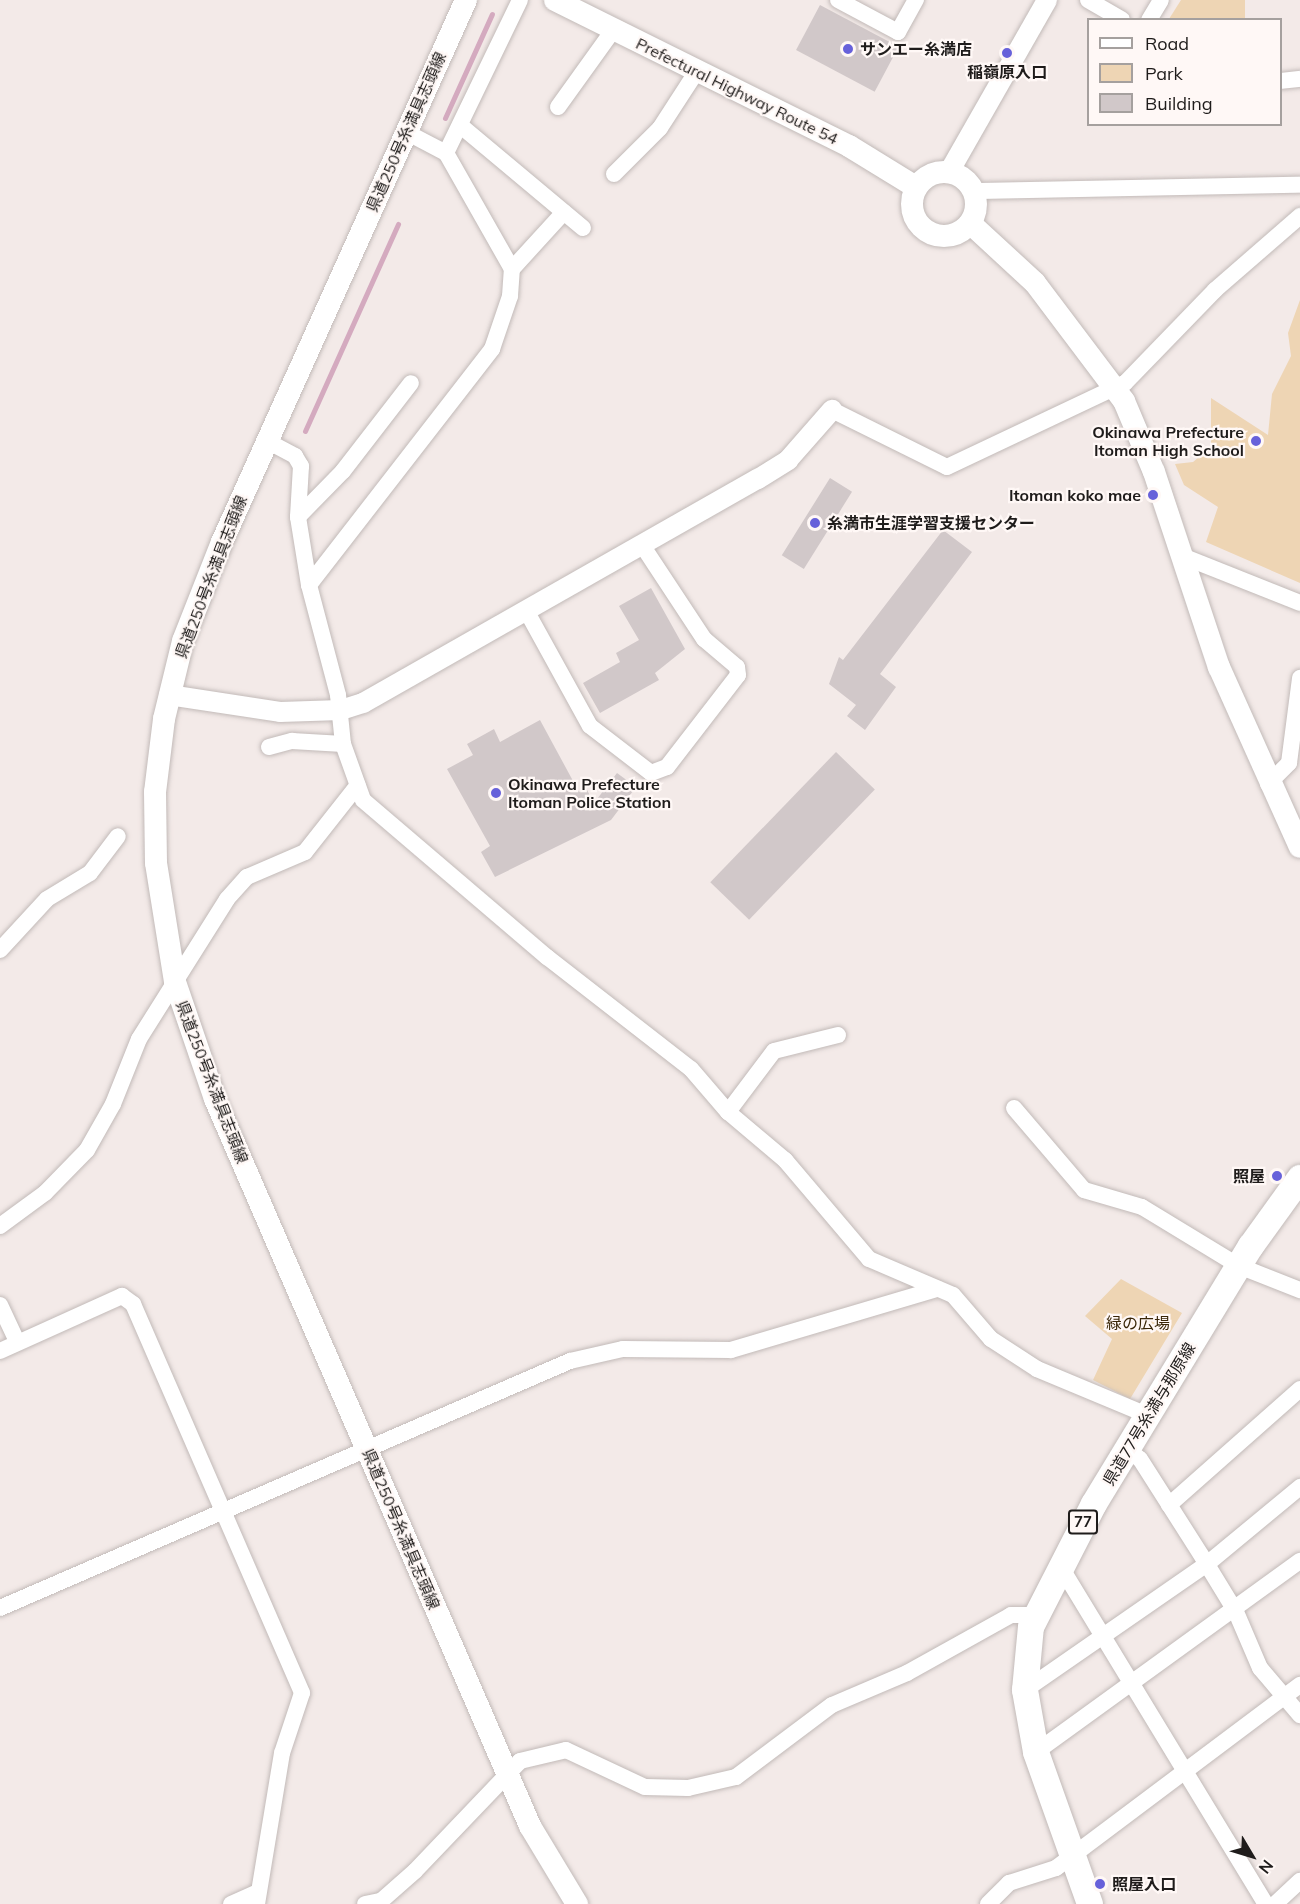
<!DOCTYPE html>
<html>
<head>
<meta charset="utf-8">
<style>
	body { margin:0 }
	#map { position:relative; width:1300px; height:1904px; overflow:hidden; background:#f3eae8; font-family:Mulish,"Noto Sans JP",sans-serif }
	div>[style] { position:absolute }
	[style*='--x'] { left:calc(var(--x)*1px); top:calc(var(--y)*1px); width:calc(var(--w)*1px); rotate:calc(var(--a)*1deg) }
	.green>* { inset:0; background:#eed5b4 }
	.stream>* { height:5px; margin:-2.5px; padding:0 2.5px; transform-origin:2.5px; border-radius:2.5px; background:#d4aabf }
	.building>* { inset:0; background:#d1c8c9; transform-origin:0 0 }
	.roads { filter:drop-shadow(0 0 2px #c2bab8) drop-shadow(0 0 2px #c2bab8) }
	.minor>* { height:16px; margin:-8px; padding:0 8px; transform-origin:8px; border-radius:8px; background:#fff }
	.tertiary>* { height:20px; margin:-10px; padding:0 10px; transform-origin:10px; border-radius:10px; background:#fff }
	.secondary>* { height:22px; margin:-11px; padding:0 11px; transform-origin:11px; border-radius:11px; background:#fff }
	.secondary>.ring { margin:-11px; padding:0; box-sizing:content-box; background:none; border:22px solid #fff; border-radius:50% }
	.primary>* { height:26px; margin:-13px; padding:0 13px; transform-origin:13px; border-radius:13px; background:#fff }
	.dots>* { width:16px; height:16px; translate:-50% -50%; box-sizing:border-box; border:3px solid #fff8f6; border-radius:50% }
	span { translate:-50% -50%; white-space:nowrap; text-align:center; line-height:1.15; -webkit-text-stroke:4.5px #fff8f6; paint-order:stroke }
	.shield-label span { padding:2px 4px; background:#fff8f6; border:2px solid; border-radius:4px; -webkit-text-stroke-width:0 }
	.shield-label { font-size:15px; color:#1f1c1b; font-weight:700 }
	.poi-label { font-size:16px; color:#1f1c1b; font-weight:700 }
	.left { translate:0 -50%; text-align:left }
	.right { translate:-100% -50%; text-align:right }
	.street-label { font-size:16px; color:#1f1c1b }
	.park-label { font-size:16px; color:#392608 }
	.legend { position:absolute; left:1087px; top:18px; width:195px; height:108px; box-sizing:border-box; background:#fff8f6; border:2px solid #a5a09e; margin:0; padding:8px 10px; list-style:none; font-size:18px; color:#1f1c1b }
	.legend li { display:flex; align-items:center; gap:12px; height:30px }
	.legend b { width:30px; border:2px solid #a5a09e }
	.north { position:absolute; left:1222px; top:1826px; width:60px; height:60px; -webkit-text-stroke:4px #fff8f6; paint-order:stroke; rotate:128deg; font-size:16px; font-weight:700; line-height:24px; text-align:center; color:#1f1c1b }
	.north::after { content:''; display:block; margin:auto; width:21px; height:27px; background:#1f1c1b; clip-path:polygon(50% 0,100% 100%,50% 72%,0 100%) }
</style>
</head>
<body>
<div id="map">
	<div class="green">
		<i style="clip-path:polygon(1181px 0,1245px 0,1245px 19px,1169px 19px)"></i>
		<i style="clip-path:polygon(1300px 300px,1300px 583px,1206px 542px,1218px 507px,1184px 485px,1175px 464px,1193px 462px,1211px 447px,1211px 398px,1268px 435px,1272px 394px,1291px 356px,1288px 333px)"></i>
		<i style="clip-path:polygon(1121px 1279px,1182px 1313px,1130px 1399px,1093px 1380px,1112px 1339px,1085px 1316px)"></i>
	</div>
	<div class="stream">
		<i style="--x:445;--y:118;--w:114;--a:-65.7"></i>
		<i style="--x:305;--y:431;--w:227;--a:-65.8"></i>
	</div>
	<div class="building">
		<i style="left:820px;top:5px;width:89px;height:51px;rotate:28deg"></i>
		<i style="left:830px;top:478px;width:26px;height:91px;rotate:32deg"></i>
		<i style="clip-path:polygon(943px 530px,972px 552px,880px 674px,896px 687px,865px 730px,847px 716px,856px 705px,829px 684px,839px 657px,843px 660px)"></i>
		<i style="clip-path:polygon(651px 588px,685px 649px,655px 673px,659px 680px,600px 713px,583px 683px,620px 662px,616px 653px,639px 640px,619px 606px)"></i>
		<i style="clip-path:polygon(540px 720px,579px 792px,586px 788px,594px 803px,617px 773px,636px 787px,611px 820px,495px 877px,481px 852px,490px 846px,447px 769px,473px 755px,467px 744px,494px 729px,500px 742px)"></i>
		<i style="left:836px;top:752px;width:54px;height:181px;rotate:44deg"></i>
	</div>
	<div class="roads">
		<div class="minor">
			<i style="--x:838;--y:0;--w:68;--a:28.1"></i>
			<i style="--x:898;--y:32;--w:37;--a:-61"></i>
			<i style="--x:1088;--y:0;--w:39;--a:30"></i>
			<i style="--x:1149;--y:20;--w:23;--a:-59"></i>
			<i style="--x:1280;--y:81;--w:20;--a:-6"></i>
			<i style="--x:558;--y:107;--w:96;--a:-54.3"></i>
			<i style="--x:461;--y:126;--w:159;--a:39.9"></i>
			<i style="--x:406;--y:132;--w:45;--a:27.7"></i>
			<i style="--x:446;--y:153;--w:170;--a:-64.2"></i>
			<i style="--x:614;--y:174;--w:65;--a:-45"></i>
			<i style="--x:660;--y:128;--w:68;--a:-57"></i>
			<i style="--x:974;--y:191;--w:326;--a:-1.1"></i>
			<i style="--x:512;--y:269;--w:77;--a:-47.6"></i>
			<i style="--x:832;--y:410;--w:128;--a:26.4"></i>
			<i style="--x:947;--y:467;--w:197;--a:-25.3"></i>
			<i style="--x:1125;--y:383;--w:129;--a:-45.9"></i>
			<i style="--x:1215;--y:290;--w:113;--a:-41"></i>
			<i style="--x:267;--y:441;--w:32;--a:28"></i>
			<i style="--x:295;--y:456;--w:12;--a:59"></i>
			<i style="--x:301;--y:466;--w:51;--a:93.4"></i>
			<i style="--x:298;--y:517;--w:69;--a:80.8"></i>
			<i style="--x:309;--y:585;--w:114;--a:75.2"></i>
			<i style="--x:338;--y:695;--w:49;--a:84.2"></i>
			<i style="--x:343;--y:744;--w:59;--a:70.3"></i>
			<i style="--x:363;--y:800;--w:242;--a:40.5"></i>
			<i style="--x:547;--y:957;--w:182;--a:37.9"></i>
			<i style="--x:691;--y:1069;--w:57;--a:49.3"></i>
			<i style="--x:728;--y:1112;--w:75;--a:40.1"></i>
			<i style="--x:785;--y:1160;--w:130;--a:49.7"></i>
			<i style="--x:869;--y:1259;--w:91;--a:23.2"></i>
			<i style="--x:953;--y:1295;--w:58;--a:49.2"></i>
			<i style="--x:991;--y:1339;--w:55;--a:33.1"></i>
			<i style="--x:1037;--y:1369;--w:119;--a:22.7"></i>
			<i style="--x:298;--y:517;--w:64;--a:-45.6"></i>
			<i style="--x:343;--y:471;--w:111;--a:-52.3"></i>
			<i style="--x:1182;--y:556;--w:127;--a:21.7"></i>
			<i style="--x:309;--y:585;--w:299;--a:-52.2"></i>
			<i style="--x:492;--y:349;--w:56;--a:-71.2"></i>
			<i style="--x:510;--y:296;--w:27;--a:-86"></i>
			<i style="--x:512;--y:269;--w:133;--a:-119.6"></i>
			<i style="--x:527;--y:612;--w:130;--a:61.1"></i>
			<i style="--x:590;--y:726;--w:77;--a:37.6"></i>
			<i style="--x:651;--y:773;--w:17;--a:-21"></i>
			<i style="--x:667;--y:767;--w:116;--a:-52.3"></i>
			<i style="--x:738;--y:675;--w:8;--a:-97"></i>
			<i style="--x:737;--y:667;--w:43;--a:-139.7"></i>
			<i style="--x:704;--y:639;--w:113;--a:-123.4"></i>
			<i style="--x:269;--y:747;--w:24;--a:-15"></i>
			<i style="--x:292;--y:741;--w:51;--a:3.4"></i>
			<i style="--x:1268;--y:784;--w:30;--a:-45"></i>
			<i style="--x:1289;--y:763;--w:86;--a:-82.6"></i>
			<i style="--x:0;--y:950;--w:69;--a:-47.3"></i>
			<i style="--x:47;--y:899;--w:50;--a:-31.2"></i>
			<i style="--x:90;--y:873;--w:46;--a:-52.9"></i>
			<i style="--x:1014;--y:1108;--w:108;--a:49.5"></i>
			<i style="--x:1084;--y:1190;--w:60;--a:16.3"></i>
			<i style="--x:1142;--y:1207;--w:114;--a:31.3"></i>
			<i style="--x:1239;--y:1266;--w:66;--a:21.5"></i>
			<i style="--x:728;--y:1112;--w:76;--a:-53"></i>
			<i style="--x:774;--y:1051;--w:66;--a:-14"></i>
			<i style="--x:0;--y:1226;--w:56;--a:-36.3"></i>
			<i style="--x:45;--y:1193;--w:60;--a:-45.7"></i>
			<i style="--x:87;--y:1150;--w:53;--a:-60.5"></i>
			<i style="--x:113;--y:1104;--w:70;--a:-68.2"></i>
			<i style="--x:139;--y:1039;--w:165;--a:-57.8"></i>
			<i style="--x:227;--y:899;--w:30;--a:-48"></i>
			<i style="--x:247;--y:877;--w:63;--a:-23.3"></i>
			<i style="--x:305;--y:852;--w:85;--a:-51.7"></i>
			<i style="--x:0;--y:1305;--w:38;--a:65"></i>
			<i style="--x:0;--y:1351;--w:134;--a:-24.3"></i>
			<i style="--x:122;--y:1296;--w:14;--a:36"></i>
			<i style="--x:133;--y:1304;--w:424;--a:66.5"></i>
			<i style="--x:302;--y:1693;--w:63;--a:108.4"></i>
			<i style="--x:282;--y:1753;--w:153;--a:99.4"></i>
			<i style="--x:1127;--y:1449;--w:16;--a:38"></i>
			<i style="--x:1140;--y:1459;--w:117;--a:57.5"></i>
			<i style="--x:1203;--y:1558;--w:63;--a:58.6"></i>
			<i style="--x:1236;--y:1612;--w:61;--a:66.8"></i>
			<i style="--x:1260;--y:1668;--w:62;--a:49.6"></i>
			<i style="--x:1169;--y:1505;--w:175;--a:-41.5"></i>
			<i style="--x:1059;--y:1564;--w:398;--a:58.7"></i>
			<i style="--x:0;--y:1608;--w:621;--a:-23.43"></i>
			<i style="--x:570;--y:1361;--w:54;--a:-12.8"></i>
			<i style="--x:623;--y:1349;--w:108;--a:0.5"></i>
			<i style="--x:731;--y:1350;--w:215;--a:-16.5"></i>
			<i style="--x:1025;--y:1690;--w:221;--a:-34.7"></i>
			<i style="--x:1207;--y:1564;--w:121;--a:-39.6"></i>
			<i style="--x:1036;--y:1752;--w:326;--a:-35.9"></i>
			<i style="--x:231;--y:1904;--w:27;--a:-24"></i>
			<i style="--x:365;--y:1904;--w:16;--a:-11"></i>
			<i style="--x:381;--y:1901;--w:45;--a:-41.4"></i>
			<i style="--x:415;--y:1871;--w:152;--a:-46.3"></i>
			<i style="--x:520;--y:1761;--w:47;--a:-13.4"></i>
			<i style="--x:566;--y:1750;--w:87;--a:25.1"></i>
			<i style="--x:645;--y:1787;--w:43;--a:1.3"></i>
			<i style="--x:688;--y:1788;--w:49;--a:-12.9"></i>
			<i style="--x:736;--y:1777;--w:120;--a:-36.9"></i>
			<i style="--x:832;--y:1705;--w:82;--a:-23.1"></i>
			<i style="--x:907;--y:1673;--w:119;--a:-29.1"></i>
			<i style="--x:1011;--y:1615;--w:23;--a:0"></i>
			<i style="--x:988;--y:1904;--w:30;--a:-45"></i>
			<i style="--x:1009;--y:1883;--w:49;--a:-17.7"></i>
			<i style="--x:1056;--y:1868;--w:305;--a:-36.9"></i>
			<i style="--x:1275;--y:1904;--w:34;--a:-43"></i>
		</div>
		<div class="tertiary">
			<i style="--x:949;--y:172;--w:198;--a:-60.3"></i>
			<i style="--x:169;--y:695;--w:112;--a:8.7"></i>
			<i style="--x:280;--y:712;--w:61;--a:-1.9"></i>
			<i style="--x:341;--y:710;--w:23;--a:-18"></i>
			<i style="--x:363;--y:703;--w:454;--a:-29.6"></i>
			<i style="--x:758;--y:479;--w:36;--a:-32"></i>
			<i style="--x:788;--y:460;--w:67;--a:-48.7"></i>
		</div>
		<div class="secondary">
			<i style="--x:466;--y:0;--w:594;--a:114.24"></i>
			<i style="--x:222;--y:542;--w:106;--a:111.5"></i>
			<i style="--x:183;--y:641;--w:80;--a:103.7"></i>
			<i style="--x:164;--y:719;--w:74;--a:97"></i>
			<i style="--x:155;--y:792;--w:71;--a:89.2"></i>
			<i style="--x:156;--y:863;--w:121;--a:80.9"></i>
			<i style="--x:175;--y:982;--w:124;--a:71.1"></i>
			<i style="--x:215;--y:1099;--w:792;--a:66.57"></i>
			<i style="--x:530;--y:1826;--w:91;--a:58.9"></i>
			<i style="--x:555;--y:0;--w:328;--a:26.4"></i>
			<i style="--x:849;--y:146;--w:79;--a:31.5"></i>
			<i class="ring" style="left:912px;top:172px;width:42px;height:42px"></i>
			<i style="--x:970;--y:223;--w:88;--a:42.7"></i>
			<i style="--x:1035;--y:283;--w:148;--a:53"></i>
			<i style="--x:1124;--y:401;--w:77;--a:67.1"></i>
			<i style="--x:1154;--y:472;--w:206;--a:71.6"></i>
			<i style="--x:1219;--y:667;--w:197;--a:65.8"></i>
		</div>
		<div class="primary">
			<i style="--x:1090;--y:1904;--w:161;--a:-109.6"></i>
			<i style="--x:1036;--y:1752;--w:63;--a:-100.1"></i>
			<i style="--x:1025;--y:1690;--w:63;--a:-84.6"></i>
			<i style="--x:1031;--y:1627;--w:138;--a:-62.9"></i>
			<i style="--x:1094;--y:1504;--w:302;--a:-58.7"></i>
			<i style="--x:1251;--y:1246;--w:84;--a:-54.2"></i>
		</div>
	</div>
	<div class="dots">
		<i style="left:848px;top:49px;background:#6761da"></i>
		<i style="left:1007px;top:53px;background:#6761da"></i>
		<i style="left:1256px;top:441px;background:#6761da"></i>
		<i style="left:1153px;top:495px;background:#6761da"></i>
		<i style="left:815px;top:523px;background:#6761da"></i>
		<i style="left:496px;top:793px;background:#6761da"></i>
		<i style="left:1277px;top:1176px;background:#6761da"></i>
		<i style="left:1100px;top:1884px;background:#6761da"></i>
	</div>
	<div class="shield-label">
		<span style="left:1083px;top:1522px">77</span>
	</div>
	<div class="poi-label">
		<span class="left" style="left:860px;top:49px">サンエー糸満店</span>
		<span style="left:1007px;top:72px">稲嶺原入口</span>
		<span class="right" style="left:1244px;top:441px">Okinawa Prefecture<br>Itoman High School</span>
		<span class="right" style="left:1141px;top:495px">Itoman koko mae</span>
		<span class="left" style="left:827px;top:523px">糸満市生涯学習支援センター</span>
		<span class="left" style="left:508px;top:793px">Okinawa Prefecture<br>Itoman Police Station</span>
		<span class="right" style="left:1265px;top:1176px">照屋</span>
		<span class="left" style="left:1112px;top:1884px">照屋入口</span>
	</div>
	<div class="street-label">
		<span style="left:737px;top:91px;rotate:26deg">Prefectural Highway Route 54</span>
		<span style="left:406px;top:132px;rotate:-66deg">県道250号糸満具志頭線</span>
		<span style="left:211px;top:577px;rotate:-69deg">県道250号糸満具志頭線</span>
		<span style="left:212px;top:1082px;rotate:69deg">県道250号糸満具志頭線</span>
		<span style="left:1149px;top:1414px;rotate:-59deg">県道77号糸満与那原線</span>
		<span style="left:401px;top:1529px;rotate:67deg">県道250号糸満具志頭線</span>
	</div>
	<div class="park-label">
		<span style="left:1138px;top:1323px">緑の広場</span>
	</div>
	<ul class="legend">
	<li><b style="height:8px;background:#fff"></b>Road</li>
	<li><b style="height:16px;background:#eed5b4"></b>Park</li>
	<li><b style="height:16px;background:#d1c8c9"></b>Building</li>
	</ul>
	<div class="north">N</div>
</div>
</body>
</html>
